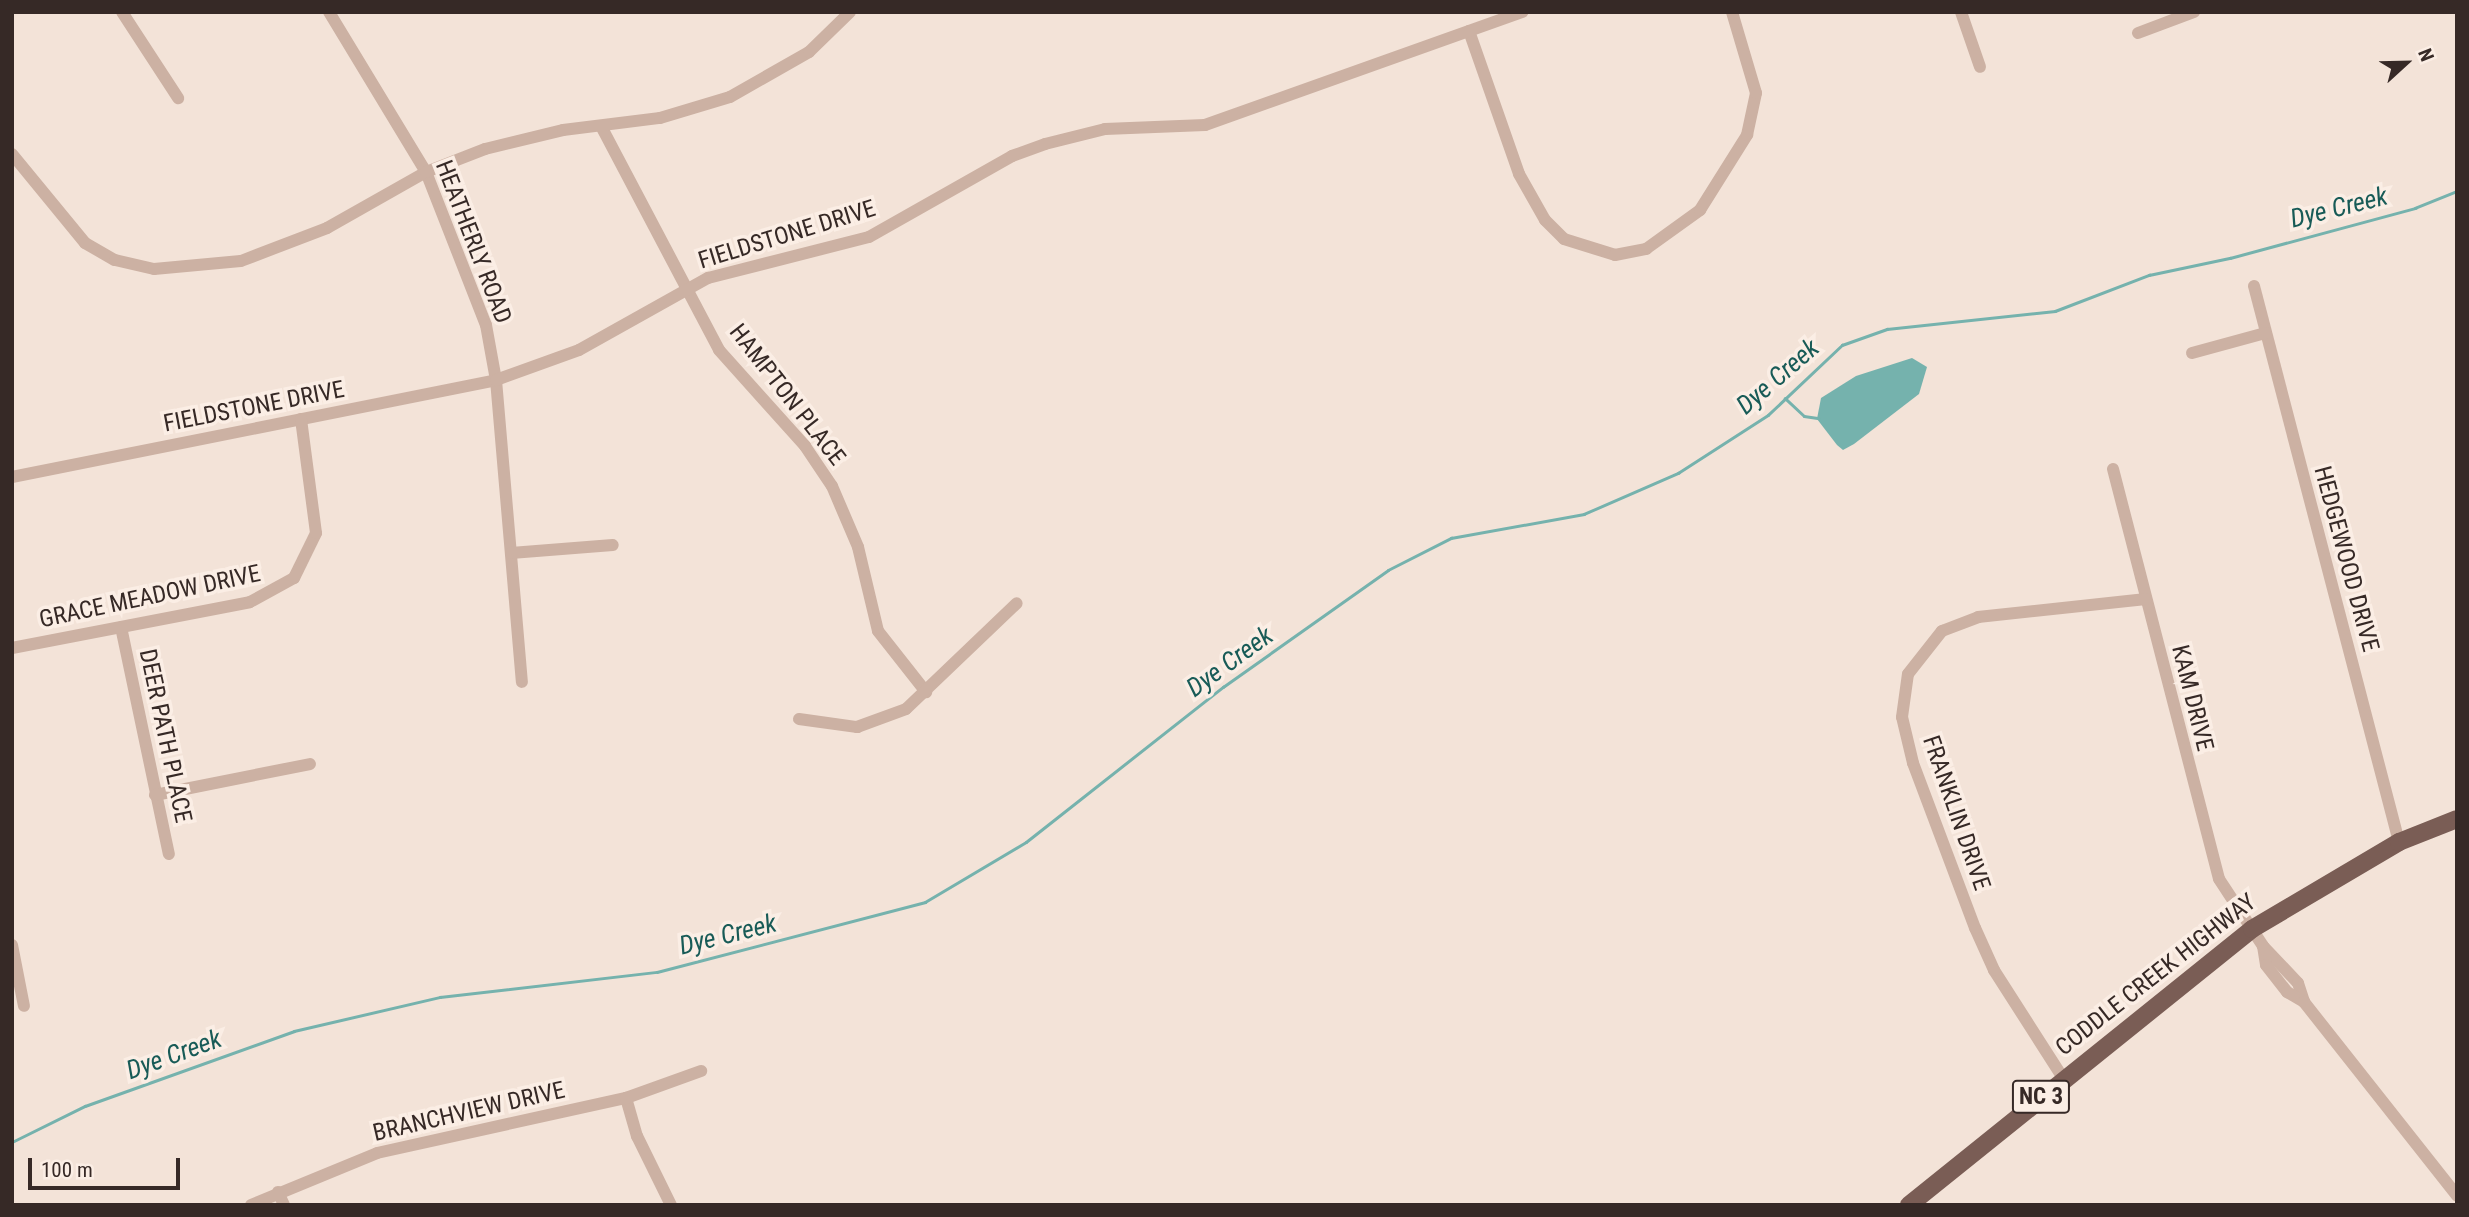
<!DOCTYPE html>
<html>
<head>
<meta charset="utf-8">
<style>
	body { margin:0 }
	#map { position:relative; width:2469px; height:1217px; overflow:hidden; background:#f3e3d8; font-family:"Roboto Condensed",sans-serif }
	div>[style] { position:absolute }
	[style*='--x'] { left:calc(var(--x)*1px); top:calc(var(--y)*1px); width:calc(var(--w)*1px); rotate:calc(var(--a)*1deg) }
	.water>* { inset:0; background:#75b2ad }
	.stream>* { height:2.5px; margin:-1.25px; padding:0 1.25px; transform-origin:1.25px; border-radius:1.25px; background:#75b2ad }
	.street>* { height:12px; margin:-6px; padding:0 6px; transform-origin:6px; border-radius:6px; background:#ccb1a3 }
	.primary>* { height:18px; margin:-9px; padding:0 9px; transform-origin:9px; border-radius:9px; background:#7a5d55 }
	span { translate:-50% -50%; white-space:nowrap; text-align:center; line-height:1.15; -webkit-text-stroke:7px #fbeee5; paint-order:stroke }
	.shield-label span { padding:2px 5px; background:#fbeee5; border:2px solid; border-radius:5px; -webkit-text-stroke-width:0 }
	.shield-label { font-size:23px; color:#362926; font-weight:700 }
	.street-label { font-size:24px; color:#362926 }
	.water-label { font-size:26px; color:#185b57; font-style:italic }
	.frame { position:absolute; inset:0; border:14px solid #362926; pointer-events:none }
	.north { position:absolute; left:2371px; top:28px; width:70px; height:70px; -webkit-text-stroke:5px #fbeee5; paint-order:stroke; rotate:68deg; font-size:19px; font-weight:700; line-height:28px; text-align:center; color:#362926 }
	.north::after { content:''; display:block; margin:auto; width:24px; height:32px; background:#362926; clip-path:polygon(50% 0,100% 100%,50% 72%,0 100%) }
	.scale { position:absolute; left:28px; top:1158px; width:152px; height:32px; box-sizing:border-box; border:4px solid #362926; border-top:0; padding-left:9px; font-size:21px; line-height:24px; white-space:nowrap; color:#362926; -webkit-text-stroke:5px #fbeee5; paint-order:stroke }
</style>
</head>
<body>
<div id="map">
	<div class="water">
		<i style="clip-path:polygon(1912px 358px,1927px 367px,1919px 394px,1854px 444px,1843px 450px,1837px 445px,1817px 419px,1821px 398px,1856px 376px)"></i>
	</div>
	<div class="stream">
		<i style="--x:1785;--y:398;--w:26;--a:43"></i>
		<i style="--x:1804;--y:416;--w:15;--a:8"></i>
		<i style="--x:12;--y:1142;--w:81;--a:-26.3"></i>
		<i style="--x:85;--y:1106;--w:222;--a:-19.7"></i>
		<i style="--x:294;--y:1031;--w:150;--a:-13.1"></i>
		<i style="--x:440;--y:997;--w:218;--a:-6.6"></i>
		<i style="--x:657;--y:972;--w:277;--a:-14.6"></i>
		<i style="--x:925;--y:902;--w:117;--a:-30.7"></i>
		<i style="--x:1026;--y:842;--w:251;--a:-38.2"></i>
		<i style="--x:1223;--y:687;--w:202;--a:-35.3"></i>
		<i style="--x:1388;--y:570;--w:71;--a:-26.9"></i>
		<i style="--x:1451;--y:538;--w:135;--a:-10.2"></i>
		<i style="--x:1584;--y:514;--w:103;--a:-23.6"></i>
		<i style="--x:1678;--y:473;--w:107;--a:-32.8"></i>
		<i style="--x:1768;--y:415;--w:102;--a:-43.4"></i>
		<i style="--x:1842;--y:345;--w:48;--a:-19.6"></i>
		<i style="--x:1887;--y:329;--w:169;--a:-6.1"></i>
		<i style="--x:2055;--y:311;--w:101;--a:-21"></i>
		<i style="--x:2149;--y:275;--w:83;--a:-11.9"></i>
		<i style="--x:2230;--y:258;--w:192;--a:-15.1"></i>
		<i style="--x:2415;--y:208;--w:45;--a:-22"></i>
	</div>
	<div class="street">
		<i style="--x:122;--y:12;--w:103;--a:56.9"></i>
		<i style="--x:329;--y:12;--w:187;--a:58.8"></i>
		<i style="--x:426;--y:172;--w:164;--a:68.6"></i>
		<i style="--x:486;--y:325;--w:56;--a:79.7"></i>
		<i style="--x:496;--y:380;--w:303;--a:85.1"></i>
		<i style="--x:1961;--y:12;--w:58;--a:70.9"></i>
		<i style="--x:1469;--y:31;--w:151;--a:70.7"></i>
		<i style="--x:1519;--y:174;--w:53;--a:60.5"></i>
		<i style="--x:1545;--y:220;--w:27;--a:45"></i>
		<i style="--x:1564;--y:239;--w:53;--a:17.4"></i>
		<i style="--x:1615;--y:255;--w:32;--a:-11"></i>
		<i style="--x:1646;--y:249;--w:67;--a:-35.8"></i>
		<i style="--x:1700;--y:210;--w:89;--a:-57.9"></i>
		<i style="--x:1747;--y:135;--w:43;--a:-77.9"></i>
		<i style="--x:1756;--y:93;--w:84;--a:-106.5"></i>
		<i style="--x:2138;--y:33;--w:60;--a:-20.6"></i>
		<i style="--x:601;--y:126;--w:253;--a:62.2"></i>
		<i style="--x:719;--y:350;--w:129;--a:48.1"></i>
		<i style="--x:805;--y:446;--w:48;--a:56"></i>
		<i style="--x:832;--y:486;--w:66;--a:66.9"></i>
		<i style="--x:858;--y:547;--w:86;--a:76.6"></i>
		<i style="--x:878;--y:631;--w:78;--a:51.8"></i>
		<i style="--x:12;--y:154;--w:115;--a:50.6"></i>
		<i style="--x:85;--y:243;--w:34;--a:30"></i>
		<i style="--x:115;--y:260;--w:40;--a:13"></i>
		<i style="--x:154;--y:269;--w:87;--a:-5.3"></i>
		<i style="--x:241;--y:261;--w:92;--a:-21"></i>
		<i style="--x:327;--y:228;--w:114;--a:-29.5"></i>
		<i style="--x:426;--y:172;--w:63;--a:-21.3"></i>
		<i style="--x:485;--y:149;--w:80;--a:-13.7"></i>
		<i style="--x:563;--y:130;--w:98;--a:-7.1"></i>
		<i style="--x:660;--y:118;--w:73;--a:-16.7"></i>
		<i style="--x:730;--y:97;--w:91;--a:-29.7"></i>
		<i style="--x:809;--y:52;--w:57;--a:-44.3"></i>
		<i style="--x:2254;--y:286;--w:575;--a:75.38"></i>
		<i style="--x:2192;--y:353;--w:76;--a:-15.3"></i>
		<i style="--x:2113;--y:469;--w:423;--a:75.5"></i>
		<i style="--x:2219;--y:879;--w:80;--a:56.7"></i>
		<i style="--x:2263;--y:946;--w:51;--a:46.6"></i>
		<i style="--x:2298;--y:983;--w:20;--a:72"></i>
		<i style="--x:12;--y:477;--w:494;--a:-11.3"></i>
		<i style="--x:496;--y:380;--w:88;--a:-19.9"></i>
		<i style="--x:579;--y:350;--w:148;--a:-29.2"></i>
		<i style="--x:708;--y:278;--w:166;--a:-14.3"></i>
		<i style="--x:869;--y:237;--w:164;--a:-29.5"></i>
		<i style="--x:1012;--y:156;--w:35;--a:-20"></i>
		<i style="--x:1045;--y:144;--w:62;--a:-14"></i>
		<i style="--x:1105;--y:129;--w:100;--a:-2.3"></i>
		<i style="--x:1205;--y:125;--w:337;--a:-19.6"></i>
		<i style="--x:511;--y:553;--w:102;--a:-4.5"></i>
		<i style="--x:121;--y:627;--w:232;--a:78.1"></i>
		<i style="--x:12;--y:648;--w:242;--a:-10.9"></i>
		<i style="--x:250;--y:602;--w:50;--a:-28.6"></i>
		<i style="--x:294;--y:578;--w:50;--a:-63.9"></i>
		<i style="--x:316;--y:533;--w:115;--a:-97.5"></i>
		<i style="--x:799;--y:719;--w:59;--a:7.9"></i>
		<i style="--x:857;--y:727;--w:52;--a:-20.2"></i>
		<i style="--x:906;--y:709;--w:153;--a:-43.7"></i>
		<i style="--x:155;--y:795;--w:158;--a:-11.3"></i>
		<i style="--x:12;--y:945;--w:62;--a:78.9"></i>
		<i style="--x:2263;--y:946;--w:19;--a:81"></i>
		<i style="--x:2266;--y:965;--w:34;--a:52"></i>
		<i style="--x:2287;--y:992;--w:20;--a:30"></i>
		<i style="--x:2304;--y:1002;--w:247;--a:51.7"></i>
		<i style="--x:2063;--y:1078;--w:128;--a:-122.6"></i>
		<i style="--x:1994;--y:970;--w:46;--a:-114.3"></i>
		<i style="--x:1975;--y:928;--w:176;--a:-110.6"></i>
		<i style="--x:1913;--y:763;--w:47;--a:-103.4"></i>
		<i style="--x:1902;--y:717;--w:43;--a:-82.1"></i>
		<i style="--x:1908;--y:674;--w:55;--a:-51.7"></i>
		<i style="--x:1942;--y:631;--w:39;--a:-21"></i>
		<i style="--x:1978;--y:617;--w:169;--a:-6.1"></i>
		<i style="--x:626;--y:1098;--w:40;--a:74"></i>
		<i style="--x:637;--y:1136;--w:77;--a:63.8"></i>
		<i style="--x:278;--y:1192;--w:14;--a:65"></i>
		<i style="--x:251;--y:1205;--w:136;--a:-22.4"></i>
		<i style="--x:377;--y:1153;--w:255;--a:-12.5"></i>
		<i style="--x:626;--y:1098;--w:80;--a:-19.8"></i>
	</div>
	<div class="primary">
		<i style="--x:1909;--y:1205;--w:440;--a:-38.8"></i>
		<i style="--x:2252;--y:929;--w:171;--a:-30.6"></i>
		<i style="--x:2399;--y:842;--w:62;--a:-21.6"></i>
	</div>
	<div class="shield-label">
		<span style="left:2041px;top:1097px">NC 3</span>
	</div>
	<div class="street-label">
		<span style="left:787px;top:235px;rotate:-17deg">FIELDSTONE DRIVE</span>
		<span style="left:473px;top:242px;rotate:69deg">HEATHERLY ROAD</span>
		<span style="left:787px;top:395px;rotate:52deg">HAMPTON PLACE</span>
		<span style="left:254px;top:407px;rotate:-11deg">FIELDSTONE DRIVE</span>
		<span style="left:2346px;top:559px;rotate:75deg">HEDGEWOOD DRIVE</span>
		<span style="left:150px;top:597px;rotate:-12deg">GRACE MEADOW DRIVE</span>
		<span style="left:2192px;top:698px;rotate:76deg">KAM DRIVE</span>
		<span style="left:165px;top:736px;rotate:78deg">DEER PATH PLACE</span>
		<span style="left:1956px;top:813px;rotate:71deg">FRANKLIN DRIVE</span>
		<span style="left:2156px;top:975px;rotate:-38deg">CODDLE CREEK HIGHWAY</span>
		<span style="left:469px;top:1112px;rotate:-13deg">BRANCHVIEW DRIVE</span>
	</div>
	<div class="water-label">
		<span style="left:2339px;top:208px;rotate:-14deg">Dye Creek</span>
		<span style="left:1778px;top:377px;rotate:-41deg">Dye Creek</span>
		<span style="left:1230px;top:662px;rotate:-36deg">Dye Creek</span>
		<span style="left:728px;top:935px;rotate:-14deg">Dye Creek</span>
		<span style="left:174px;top:1055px;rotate:-20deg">Dye Creek</span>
	</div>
	<div class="frame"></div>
	<div class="north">N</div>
	<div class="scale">100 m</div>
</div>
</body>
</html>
